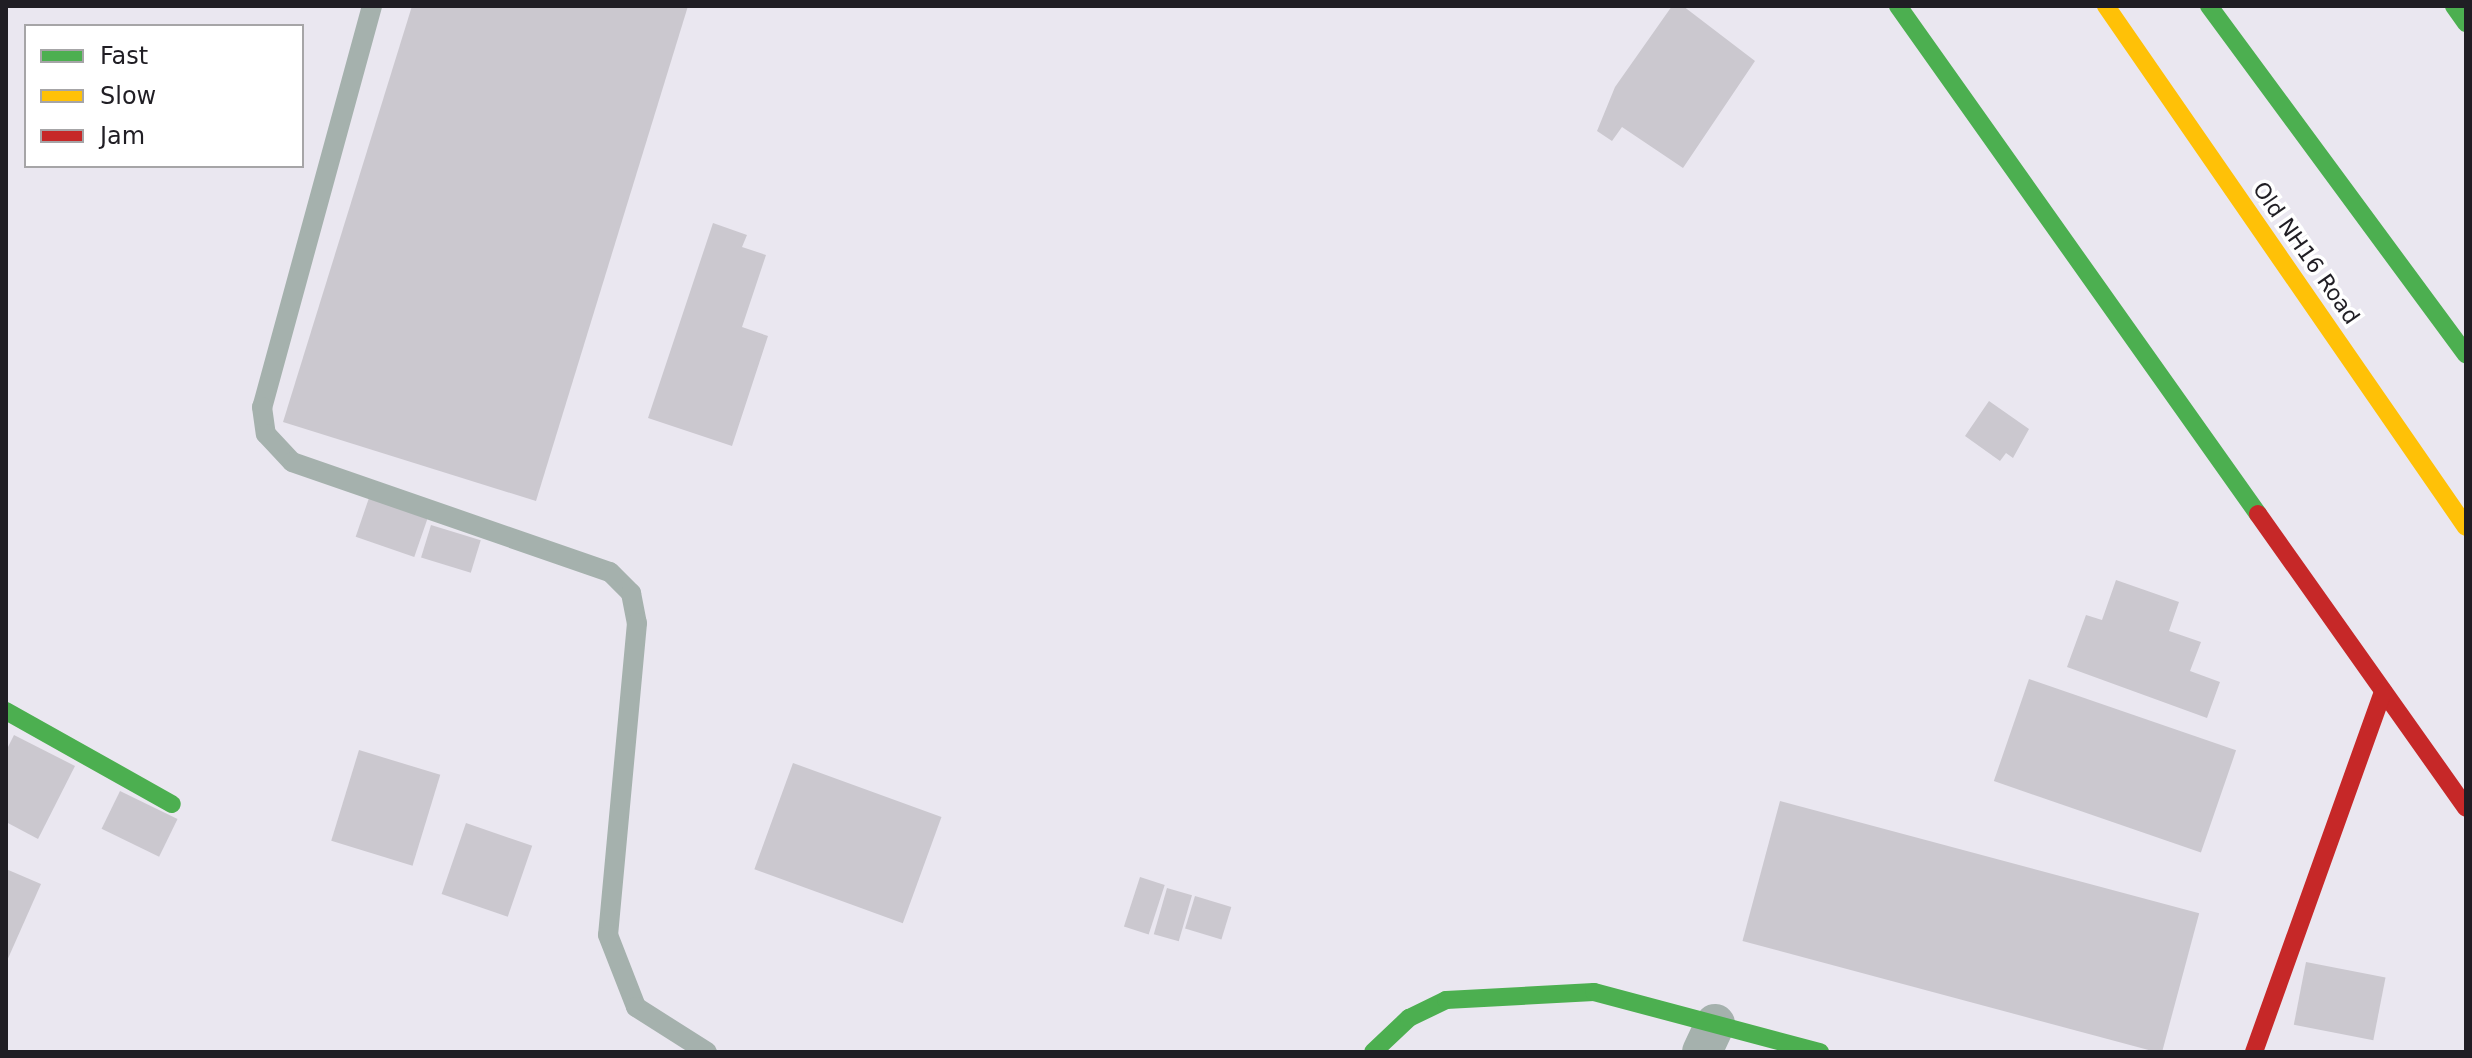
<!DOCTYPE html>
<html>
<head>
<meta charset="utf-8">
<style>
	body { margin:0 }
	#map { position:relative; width:2472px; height:1058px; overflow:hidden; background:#eae7f0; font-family:"DejaVu Sans",sans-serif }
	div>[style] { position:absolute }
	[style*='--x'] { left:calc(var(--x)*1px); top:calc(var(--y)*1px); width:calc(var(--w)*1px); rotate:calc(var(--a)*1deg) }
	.building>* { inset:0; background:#cbc8cf; transform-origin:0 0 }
	.lane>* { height:20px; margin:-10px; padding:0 10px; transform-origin:10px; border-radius:10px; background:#a5b1ad }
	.street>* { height:40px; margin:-20px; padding:0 20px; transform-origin:20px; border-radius:20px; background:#a5b1ad }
	.fast>* { height:18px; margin:-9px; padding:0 9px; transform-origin:9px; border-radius:9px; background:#4caf50 }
	.slow>* { height:18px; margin:-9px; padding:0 9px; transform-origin:9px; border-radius:9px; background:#ffc107 }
	.jam>* { height:18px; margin:-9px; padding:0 9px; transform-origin:9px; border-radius:9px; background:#c62828 }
	span { translate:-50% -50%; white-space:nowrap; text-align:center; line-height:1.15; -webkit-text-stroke:7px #fff; paint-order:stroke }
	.street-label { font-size:22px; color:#201e24 }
	.frame { position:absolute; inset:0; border:8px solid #201e24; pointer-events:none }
	.legend { position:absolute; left:24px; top:24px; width:280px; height:144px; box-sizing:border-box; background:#fff; border:2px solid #a6a5a7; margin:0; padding:10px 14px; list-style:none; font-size:24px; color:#201e24 }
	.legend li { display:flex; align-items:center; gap:16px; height:40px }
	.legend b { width:40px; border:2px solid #a6a5a7 }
</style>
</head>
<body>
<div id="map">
	<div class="building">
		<i style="clip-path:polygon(412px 6px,688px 6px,536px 501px,283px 422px)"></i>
		<i style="clip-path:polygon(1672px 6px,1683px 6px,1755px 61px,1683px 168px,1622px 127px,1612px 141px,1597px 131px,1615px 87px)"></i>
		<i style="clip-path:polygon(713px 223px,747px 235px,742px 247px,766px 255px,742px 327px,768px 336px,732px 446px,648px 418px)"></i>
		<i style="clip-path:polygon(1989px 401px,2029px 429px,2013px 458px,2006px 453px,2000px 461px,1965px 436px)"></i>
		<i style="left:369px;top:498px;width:62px;height:41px;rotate:19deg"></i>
		<i style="left:431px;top:525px;width:52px;height:34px;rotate:17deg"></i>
		<i style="clip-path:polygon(2116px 580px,2179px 602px,2169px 631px,2201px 642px,2190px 671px,2220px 682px,2207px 718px,2067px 667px,2086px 615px,2102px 620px)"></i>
		<i style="left:2029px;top:679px;width:219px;height:108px;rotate:19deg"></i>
		<i style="clip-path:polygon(14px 735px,75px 766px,38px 839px,6px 822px,6px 751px)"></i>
		<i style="left:359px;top:750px;width:85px;height:95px;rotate:17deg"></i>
		<i style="left:793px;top:763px;width:158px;height:113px;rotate:20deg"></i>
		<i style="left:120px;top:791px;width:64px;height:42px;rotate:26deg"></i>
		<i style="left:1780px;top:801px;width:434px;height:145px;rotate:15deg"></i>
		<i style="left:466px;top:823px;width:70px;height:75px;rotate:19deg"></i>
		<i style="clip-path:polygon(6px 869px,41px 884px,6px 963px)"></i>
		<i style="left:1140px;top:877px;width:26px;height:52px;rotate:18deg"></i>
		<i style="left:1167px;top:888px;width:26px;height:48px;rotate:16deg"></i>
		<i style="left:1195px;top:896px;width:38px;height:34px;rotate:17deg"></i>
		<i style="left:2306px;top:962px;width:81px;height:64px;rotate:11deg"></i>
	</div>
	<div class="lane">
		<i style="--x:372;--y:6;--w:416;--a:105.3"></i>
		<i style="--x:262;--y:407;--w:27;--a:82"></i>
		<i style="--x:266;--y:434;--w:38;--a:47"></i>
		<i style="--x:292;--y:462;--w:336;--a:19.1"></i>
		<i style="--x:610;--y:572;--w:30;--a:45"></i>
		<i style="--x:631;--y:593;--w:31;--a:79"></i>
		<i style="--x:637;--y:623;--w:313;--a:95.3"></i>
		<i style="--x:608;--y:935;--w:77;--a:68.7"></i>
		<i style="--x:636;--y:1007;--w:84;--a:32.4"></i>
	</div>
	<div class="street">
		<i style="--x:1702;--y:1052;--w:31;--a:-65"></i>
	</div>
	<div class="fast">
		<i style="--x:1898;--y:6;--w:623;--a:54.68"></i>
		<i style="--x:2209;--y:6;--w:433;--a:53.6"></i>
		<i style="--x:2454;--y:6;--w:21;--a:55"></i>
		<i style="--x:6;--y:711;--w:190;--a:29.3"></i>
		<i style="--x:1373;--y:1052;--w:50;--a:-43.4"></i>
		<i style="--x:1409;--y:1018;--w:41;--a:-25.9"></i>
		<i style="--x:1446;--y:1000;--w:148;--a:-3.1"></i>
		<i style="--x:1594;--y:992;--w:234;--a:14.9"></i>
	</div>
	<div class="slow">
		<i style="--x:2106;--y:6;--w:633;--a:55.36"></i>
	</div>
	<div class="jam">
		<i style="--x:2258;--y:514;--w:360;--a:54.7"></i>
		<i style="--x:2254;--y:1052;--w:383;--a:-70.3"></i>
	</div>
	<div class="street-label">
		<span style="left:2306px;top:253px;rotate:55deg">Old NH16 Road</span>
	</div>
	<div class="frame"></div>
	<ul class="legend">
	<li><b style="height:10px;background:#4caf50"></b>Fast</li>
	<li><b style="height:10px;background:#ffc107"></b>Slow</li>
	<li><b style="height:10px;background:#c62828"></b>Jam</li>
	</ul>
</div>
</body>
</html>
